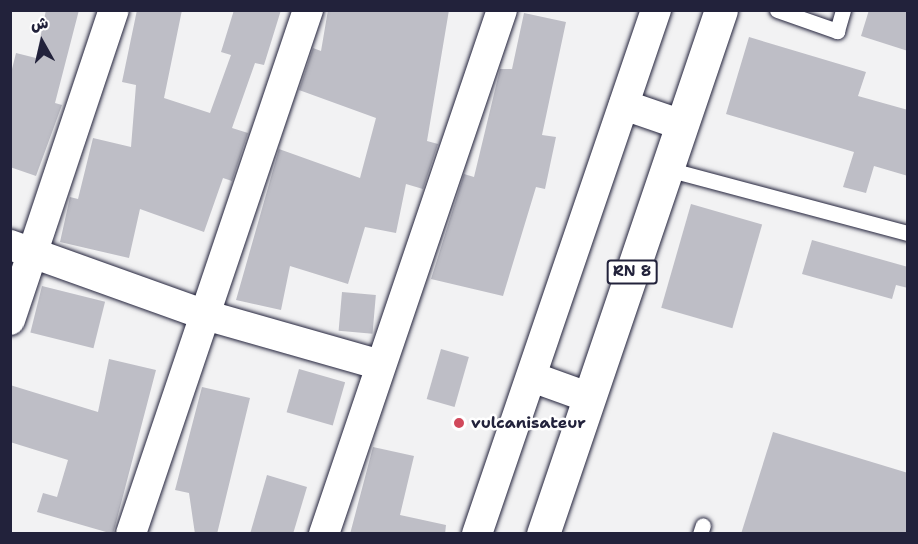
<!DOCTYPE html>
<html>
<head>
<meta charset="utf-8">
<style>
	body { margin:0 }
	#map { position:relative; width:918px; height:544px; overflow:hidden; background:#f2f2f3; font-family:"Shantell Sans","Playpen Sans Arabic",sans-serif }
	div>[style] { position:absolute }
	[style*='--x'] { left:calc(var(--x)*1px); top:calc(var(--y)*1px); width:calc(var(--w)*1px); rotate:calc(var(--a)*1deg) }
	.building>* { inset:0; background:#bebec6; transform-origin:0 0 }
	.roads { filter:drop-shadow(0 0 2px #22223b) drop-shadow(0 0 2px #22223b) }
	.lane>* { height:15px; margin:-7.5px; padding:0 7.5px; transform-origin:7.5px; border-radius:7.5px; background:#fff }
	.street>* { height:30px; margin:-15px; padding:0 15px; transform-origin:15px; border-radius:15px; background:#fff }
	.highway>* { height:33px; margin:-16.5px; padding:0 16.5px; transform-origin:16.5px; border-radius:16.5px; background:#fff }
	.dots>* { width:16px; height:16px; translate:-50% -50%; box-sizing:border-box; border:3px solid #fff; border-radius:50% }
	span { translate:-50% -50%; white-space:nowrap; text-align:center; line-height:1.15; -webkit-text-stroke:5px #fff; paint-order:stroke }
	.shield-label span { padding:2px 4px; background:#fff; border:2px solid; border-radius:4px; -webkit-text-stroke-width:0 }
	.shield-label { font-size:15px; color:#22223b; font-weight:700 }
	.poi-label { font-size:16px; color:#22223b; font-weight:700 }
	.left { translate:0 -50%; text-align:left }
	.frame { position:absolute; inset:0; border:12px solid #22223b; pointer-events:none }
	.north { position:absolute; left:12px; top:12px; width:60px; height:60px; -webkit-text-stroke:4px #fff; paint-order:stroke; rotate:352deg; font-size:16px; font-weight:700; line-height:24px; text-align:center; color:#22223b }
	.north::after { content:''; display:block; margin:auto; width:21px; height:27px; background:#22223b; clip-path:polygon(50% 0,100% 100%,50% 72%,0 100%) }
</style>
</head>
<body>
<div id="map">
	<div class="building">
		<i style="clip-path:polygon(46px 10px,79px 10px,55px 103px,62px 105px,36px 176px,10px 167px,10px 77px,16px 53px,36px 58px)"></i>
		<i style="clip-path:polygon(137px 10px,182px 10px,164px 98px,210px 113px,231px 55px,221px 52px,234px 10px,281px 10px,264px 65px,255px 63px,232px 128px,248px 133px,232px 181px,223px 178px,204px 232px,140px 209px,129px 258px,60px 242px,70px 197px,78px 199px,93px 138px,131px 147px,136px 85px,122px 82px)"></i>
		<i style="clip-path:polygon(328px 10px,449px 10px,427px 141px,438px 144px,423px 189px,406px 184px,396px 233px,365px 227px,348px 284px,290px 266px,281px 310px,236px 300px,279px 149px,360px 178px,376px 118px,299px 90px,313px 48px,321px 51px)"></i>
		<i style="clip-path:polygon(869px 10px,908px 10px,908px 51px,861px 36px)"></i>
		<i style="clip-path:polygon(524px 13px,566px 22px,542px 135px,556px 137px,545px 189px,536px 187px,503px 296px,431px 279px,464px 174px,474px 177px,500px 69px,512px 69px)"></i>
		<i style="clip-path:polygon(749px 37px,866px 72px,858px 96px,908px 110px,908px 176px,874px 166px,866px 193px,843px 187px,854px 152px,726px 114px)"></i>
		<i style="left:691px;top:204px;width:74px;height:108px;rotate:16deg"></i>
		<i style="clip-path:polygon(812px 240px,908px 267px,908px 288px,896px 285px,892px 299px,802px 274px)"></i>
		<i style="left:42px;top:286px;width:65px;height:48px;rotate:14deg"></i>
		<i style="left:342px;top:292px;width:34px;height:39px;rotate:5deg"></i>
		<i style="left:441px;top:349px;width:29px;height:52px;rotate:16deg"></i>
		<i style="clip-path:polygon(109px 359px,156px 370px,113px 534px,37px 512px,43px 493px,57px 497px,68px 460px,10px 442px,10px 385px,98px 412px)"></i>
		<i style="left:299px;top:369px;width:48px;height:45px;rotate:16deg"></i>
		<i style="clip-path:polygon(202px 387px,250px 398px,217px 534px,195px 534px,189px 493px,175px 490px)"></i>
		<i style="clip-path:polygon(773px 432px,908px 473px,908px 534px,741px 534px)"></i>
		<i style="clip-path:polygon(373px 447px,414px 456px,400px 515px,446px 525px,445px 534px,350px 534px)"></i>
		<i style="clip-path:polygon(267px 475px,307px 487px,293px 534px,250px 534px)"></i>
	</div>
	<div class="roads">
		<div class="lane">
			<i style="--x:777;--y:10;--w:64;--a:19.3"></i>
			<i style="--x:837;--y:31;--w:22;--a:-74"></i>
			<i style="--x:667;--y:169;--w:249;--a:14.9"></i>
			<i style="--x:700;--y:534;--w:9;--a:-72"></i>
		</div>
		<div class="street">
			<i style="--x:308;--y:10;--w:322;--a:108.7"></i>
			<i style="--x:205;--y:315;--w:179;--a:15.9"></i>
			<i style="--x:624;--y:105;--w:61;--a:19"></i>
			<i style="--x:10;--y:245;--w:207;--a:19.7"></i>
			<i style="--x:205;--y:315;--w:231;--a:108.7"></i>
			<i style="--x:10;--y:320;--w:327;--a:-71.5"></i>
			<i style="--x:532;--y:377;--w:62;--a:19.9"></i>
			<i style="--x:324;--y:534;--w:553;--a:-71.24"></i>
			<i style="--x:477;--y:534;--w:554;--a:-71.14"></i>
		</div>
		<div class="highway">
			<i style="--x:543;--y:534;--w:553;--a:-71.24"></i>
		</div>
	</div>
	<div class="dots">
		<i style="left:459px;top:423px;background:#d1495b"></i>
	</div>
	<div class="shield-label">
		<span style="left:632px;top:272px">RN 8</span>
	</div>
	<div class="poi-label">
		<span class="left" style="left:471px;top:423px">vulcanisateur</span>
	</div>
	<div class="frame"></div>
	<div class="north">ش</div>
</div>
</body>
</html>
